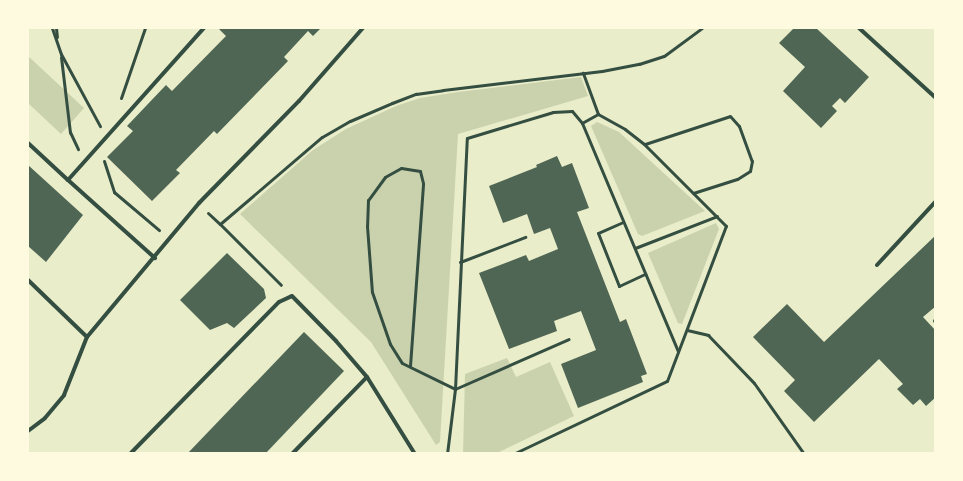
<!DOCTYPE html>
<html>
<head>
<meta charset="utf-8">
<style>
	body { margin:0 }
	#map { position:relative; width:963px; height:481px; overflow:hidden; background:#e9edc9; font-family:Arial,sans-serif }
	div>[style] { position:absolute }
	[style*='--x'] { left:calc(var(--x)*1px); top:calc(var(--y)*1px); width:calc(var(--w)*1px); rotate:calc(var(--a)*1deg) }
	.green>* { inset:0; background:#cad2ad }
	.building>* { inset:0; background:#4f6655 }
	.path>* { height:3px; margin:-1.5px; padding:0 1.5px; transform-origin:1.5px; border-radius:1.5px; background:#344e41 }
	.service>* { height:4px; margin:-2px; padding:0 2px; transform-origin:2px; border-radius:2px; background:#344e41 }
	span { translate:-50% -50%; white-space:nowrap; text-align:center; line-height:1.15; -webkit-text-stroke:4.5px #fefae0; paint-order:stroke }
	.frame { position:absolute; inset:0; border:29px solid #fefae0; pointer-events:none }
</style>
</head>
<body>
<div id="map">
	<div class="green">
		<i style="clip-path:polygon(28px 56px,84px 108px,61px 134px,28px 103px)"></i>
		<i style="clip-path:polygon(581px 77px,588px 96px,458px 134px,440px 442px,436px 445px,371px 342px,240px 214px,313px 150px,346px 129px,396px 106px,420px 98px,458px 92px)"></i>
		<i style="clip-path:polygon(597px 122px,619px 132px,705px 211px,642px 236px,638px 234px,591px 126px)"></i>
		<i style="clip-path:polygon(716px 223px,719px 229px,682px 324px,678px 323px,648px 253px)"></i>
		<i style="clip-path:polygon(507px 358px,516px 377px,550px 362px,574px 416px,497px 453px,463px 454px,465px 374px)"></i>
	</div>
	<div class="building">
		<i style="clip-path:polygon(221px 28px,321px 28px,313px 36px,308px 31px,284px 57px,288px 61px,217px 134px,214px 131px,176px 170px,180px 173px,152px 201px,107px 157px,133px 131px,127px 126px,166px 85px,172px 91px,226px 36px,219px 29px)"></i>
		<i style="clip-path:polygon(794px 28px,816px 28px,869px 77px,845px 103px,840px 98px,832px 106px,837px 111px,821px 128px,783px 91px,805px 67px,779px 43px)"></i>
		<i style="clip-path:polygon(557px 156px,562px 167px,572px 163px,589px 208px,577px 212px,620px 322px,626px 319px,647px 374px,641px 376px,643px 382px,578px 408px,561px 364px,596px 350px,581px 311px,554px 321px,557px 331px,509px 349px,479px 273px,526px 255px,529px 261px,558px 249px,550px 228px,534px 234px,527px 214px,503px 223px,489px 186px,537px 167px,536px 165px)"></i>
		<i style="clip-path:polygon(28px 165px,83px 215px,46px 262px,28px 246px)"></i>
		<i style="clip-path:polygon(936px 235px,936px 306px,923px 317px,936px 331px,936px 397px,926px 406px,920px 399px,913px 405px,897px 389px,903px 384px,879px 359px,814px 422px,784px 391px,795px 380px,753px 337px,787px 304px,824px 342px)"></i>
		<i style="clip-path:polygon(227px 253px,264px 289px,266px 298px,234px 328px,227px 323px,210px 330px,180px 300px)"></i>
		<i style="clip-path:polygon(304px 332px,344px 371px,265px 454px,187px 454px)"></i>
	</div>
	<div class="path">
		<i style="--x:52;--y:28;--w:28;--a:71"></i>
		<i style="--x:61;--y:54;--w:82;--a:61.6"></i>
		<i style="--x:56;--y:28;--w:9;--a:84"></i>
		<i style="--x:61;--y:57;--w:76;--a:83.2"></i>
		<i style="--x:70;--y:132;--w:19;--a:65"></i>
		<i style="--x:121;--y:98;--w:74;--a:-71.1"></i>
		<i style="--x:598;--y:114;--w:18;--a:151"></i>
		<i style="--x:582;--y:123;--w:247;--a:67.2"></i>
		<i style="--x:645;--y:144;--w:89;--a:-18.2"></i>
		<i style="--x:730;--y:116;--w:13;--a:48"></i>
		<i style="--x:739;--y:126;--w:37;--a:70"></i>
		<i style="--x:752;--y:161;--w:10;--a:101"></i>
		<i style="--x:750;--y:171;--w:15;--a:148"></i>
		<i style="--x:737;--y:179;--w:46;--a:162.3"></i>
		<i style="--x:104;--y:161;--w:33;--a:72"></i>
		<i style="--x:114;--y:192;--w:59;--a:40.2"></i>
		<i style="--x:208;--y:213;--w:16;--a:43"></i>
		<i style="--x:220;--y:224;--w:134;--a:-40.5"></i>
		<i style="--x:322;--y:137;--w:32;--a:-30"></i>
		<i style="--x:350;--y:121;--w:46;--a:-23.2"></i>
		<i style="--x:392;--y:103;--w:26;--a:-21"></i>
		<i style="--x:416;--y:94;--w:27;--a:-8"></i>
		<i style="--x:443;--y:90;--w:160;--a:-6.8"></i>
		<i style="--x:602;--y:71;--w:38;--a:-11"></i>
		<i style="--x:639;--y:64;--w:26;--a:-18"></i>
		<i style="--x:664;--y:56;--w:47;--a:-36.4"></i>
		<i style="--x:623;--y:222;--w:27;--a:156"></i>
		<i style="--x:598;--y:233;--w:57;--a:68.4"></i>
		<i style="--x:619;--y:286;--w:29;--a:-25"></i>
		<i style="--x:220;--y:224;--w:86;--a:45"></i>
		<i style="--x:635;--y:248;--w:88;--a:-21.3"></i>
		<i style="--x:460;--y:262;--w:70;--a:-21"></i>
		<i style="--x:687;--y:330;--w:22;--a:13"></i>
		<i style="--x:708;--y:335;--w:66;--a:46.2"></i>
		<i style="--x:754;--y:383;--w:87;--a:54.8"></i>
		<i style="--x:410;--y:366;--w:183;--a:-85.9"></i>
		<i style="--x:423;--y:183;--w:12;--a:-104"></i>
		<i style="--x:420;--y:171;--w:19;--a:-171"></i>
		<i style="--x:401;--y:168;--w:18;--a:151"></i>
		<i style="--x:385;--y:177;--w:29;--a:126"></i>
		<i style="--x:368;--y:200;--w:26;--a:92"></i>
		<i style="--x:367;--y:226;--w:66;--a:85.7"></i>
		<i style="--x:372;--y:292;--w:55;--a:70.9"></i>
		<i style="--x:390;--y:344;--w:22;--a:58"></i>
		<i style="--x:402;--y:363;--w:59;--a:26.1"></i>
		<i style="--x:455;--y:389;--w:124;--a:-23.7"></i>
		<i style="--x:447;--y:454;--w:65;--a:-83"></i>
		<i style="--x:455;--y:389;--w:251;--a:-87.3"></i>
		<i style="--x:467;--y:138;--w:90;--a:-16.8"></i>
		<i style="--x:553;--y:112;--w:19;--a:-3"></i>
		<i style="--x:572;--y:111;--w:16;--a:50"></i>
		<i style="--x:513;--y:454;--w:170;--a:-25.4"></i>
		<i style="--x:667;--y:381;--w:166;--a:-69.2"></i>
		<i style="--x:726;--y:226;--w:116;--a:-135"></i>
		<i style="--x:644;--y:144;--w:24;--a:-142"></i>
		<i style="--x:625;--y:129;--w:31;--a:-151"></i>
		<i style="--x:598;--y:114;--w:44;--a:-110.1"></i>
	</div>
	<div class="service">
		<i style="--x:859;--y:28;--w:104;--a:42.3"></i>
		<i style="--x:28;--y:143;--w:54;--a:42.8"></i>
		<i style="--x:68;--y:180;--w:204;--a:-48.2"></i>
		<i style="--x:68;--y:180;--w:117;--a:41.9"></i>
		<i style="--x:877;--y:265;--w:87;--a:-47.3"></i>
		<i style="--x:28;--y:280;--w:82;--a:44"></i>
		<i style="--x:935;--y:321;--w:1;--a:0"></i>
		<i style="--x:28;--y:431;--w:21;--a:-37"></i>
		<i style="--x:45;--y:418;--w:30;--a:-50"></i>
		<i style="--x:64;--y:395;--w:62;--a:-68.4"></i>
		<i style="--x:87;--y:337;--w:175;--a:-50.1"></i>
		<i style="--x:199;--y:203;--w:143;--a:-45.6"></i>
		<i style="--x:299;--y:101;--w:97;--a:-48.8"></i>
		<i style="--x:130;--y:454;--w:213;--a:-45.6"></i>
		<i style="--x:279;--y:302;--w:14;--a:-25"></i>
		<i style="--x:292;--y:296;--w:63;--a:45.6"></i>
		<i style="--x:336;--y:341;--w:48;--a:49.3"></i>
		<i style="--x:367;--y:377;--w:91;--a:58.1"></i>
		<i style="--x:292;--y:454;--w:107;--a:-45.8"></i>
	</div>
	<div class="frame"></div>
</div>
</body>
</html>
